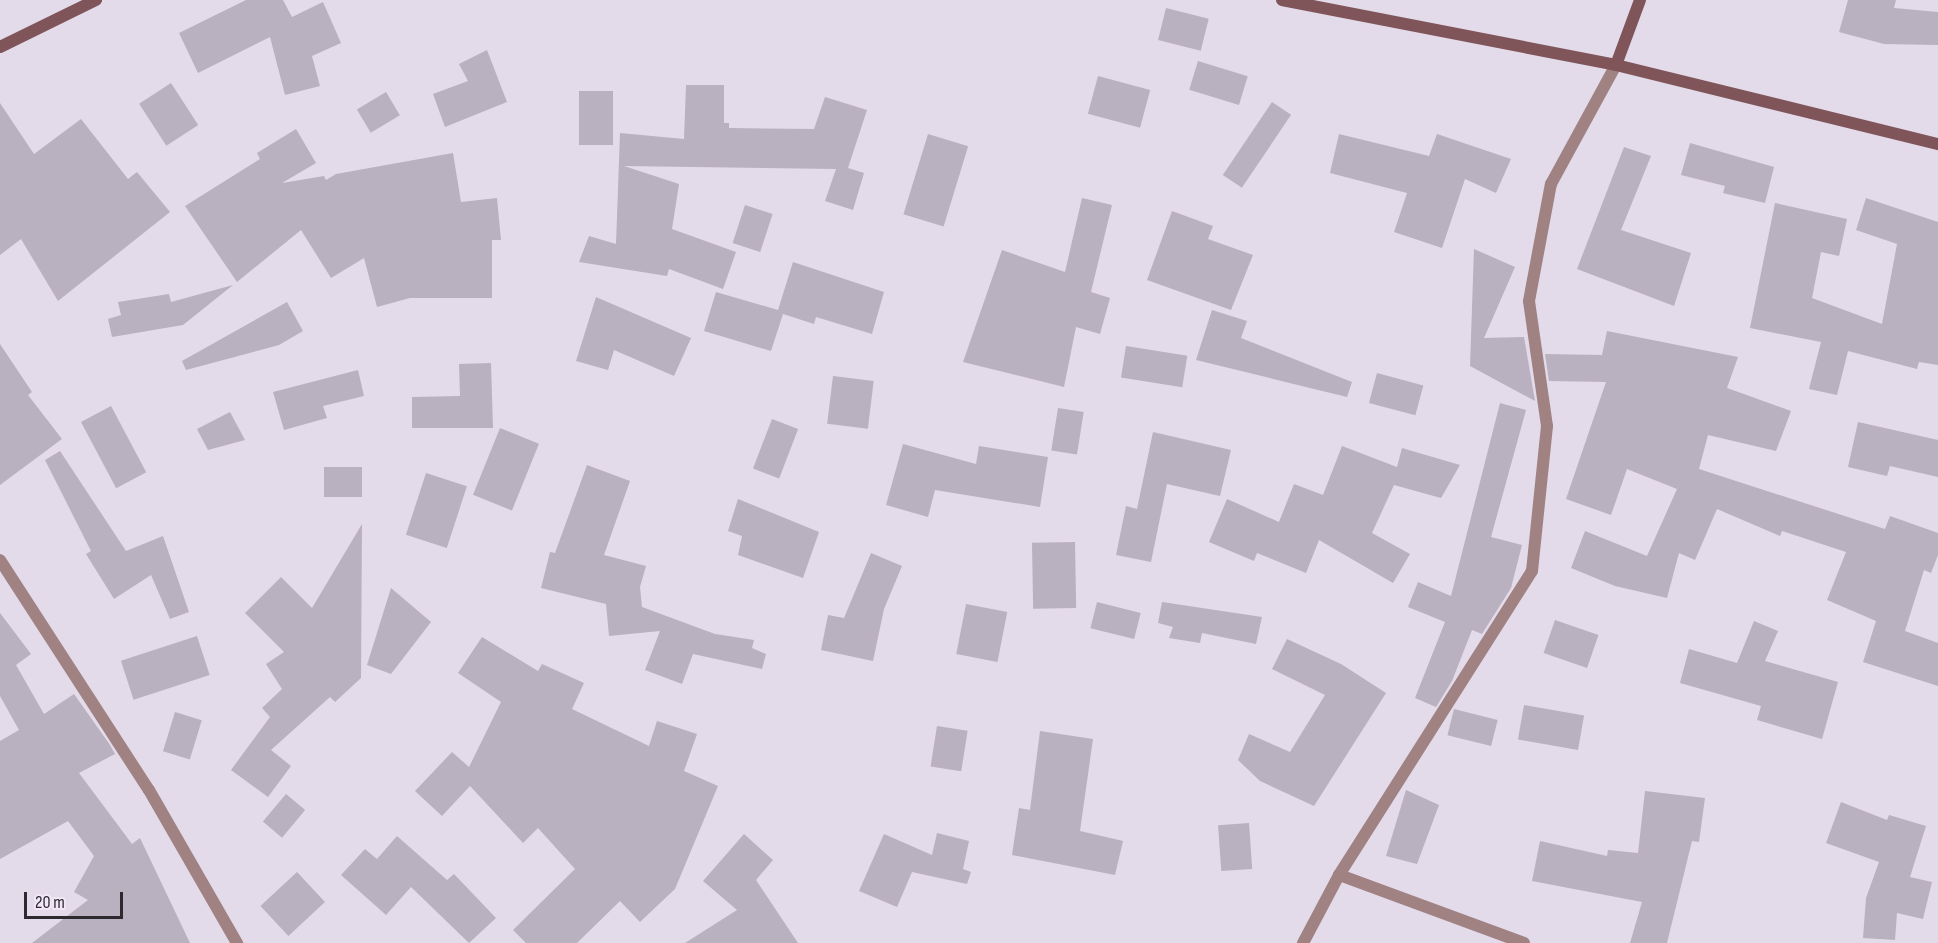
<!DOCTYPE html>
<html>
<head>
<meta charset="utf-8">
<style>
	body { margin:0 }
	#map { position:relative; width:1938px; height:943px; overflow:hidden; background:#e3daea; font-family:"Sofia Sans Condensed",sans-serif }
	div>[style] { position:absolute }
	[style*='--x'] { left:calc(var(--x)*1px); top:calc(var(--y)*1px); width:calc(var(--w)*1px); rotate:calc(var(--a)*1deg) }
	.building>* { inset:0; background:#b9b0c0; transform-origin:0 0 }
	.street>* { height:12px; margin:-6px; padding:0 6px; transform-origin:6px; border-radius:6px; background:#a08283 }
	.secondary>* { height:12px; margin:-6px; padding:0 6px; transform-origin:6px; border-radius:6px; background:#7f5559 }
	span { translate:-50% -50%; white-space:nowrap; text-align:center; line-height:1.15; -webkit-text-stroke:4.5px #f1e7f8; paint-order:stroke }
	.scale { position:absolute; left:24px; top:892px; width:99px; height:27px; box-sizing:border-box; border:3px solid #2c292f; border-top:0; padding-left:8px; font-size:18px; line-height:21px; white-space:nowrap; color:#2c292f; -webkit-text-stroke:4px #f1e7f8; paint-order:stroke }
</style>
</head>
<body>
<div id="map">
	<div class="building">
		<i style="clip-path:polygon(246px 0,283px 0,292px 17px,323px 2px,341px 43px,312px 56px,320px 86px,285px 95px,270px 37px,198px 73px,179px 33px)"></i>
		<i style="clip-path:polygon(1848px 0,1896px 0,1894px 8px,1938px 12px,1938px 45px,1884px 44px,1839px 32px)"></i>
		<i style="left:1166px;top:8px;width:44px;height:33px;rotate:14deg"></i>
		<i style="clip-path:polygon(487px 50px,507px 102px,445px 127px,433px 94px,468px 81px,459px 64px)"></i>
		<i style="left:1198px;top:61px;width:52px;height:30px;rotate:17deg"></i>
		<i style="left:1098px;top:76px;width:54px;height:39px;rotate:15deg"></i>
		<i style="left:171px;top:83px;width:50px;height:38px;rotate:57deg"></i>
		<i style="clip-path:polygon(686px 85px,724px 85px,724px 123px,729px 123px,729px 128px,814px 129px,825px 97px,867px 110px,848px 168px,864px 173px,853px 210px,825px 201px,836px 169px,624px 166px,679px 184px,672px 229px,736px 252px,723px 289px,669px 269px,667px 276px,579px 262px,589px 236px,616px 244px,620px 133px,684px 139px)"></i>
		<i style="left:579px;top:91px;width:34px;height:54px"></i>
		<i style="left:386px;top:92px;width:27px;height:34px;rotate:59deg"></i>
		<i style="left:1272px;top:102px;width:23px;height:88px;rotate:34deg"></i>
		<i style="clip-path:polygon(0 103px,34px 154px,81px 119px,128px 179px,137px 172px,170px 212px,58px 301px,21px 239px,0 255px)"></i>
		<i style="clip-path:polygon(296px 129px,316px 163px,282px 183px,324px 176px,326px 180px,336px 174px,453px 153px,461px 202px,497px 198px,501px 240px,492px 240px,492px 298px,410px 298px,377px 307px,364px 258px,331px 278px,301px 230px,237px 282px,185px 206px,260px 159px,257px 153px)"></i>
		<i style="left:928px;top:134px;width:42px;height:84px;rotate:17deg"></i>
		<i style="clip-path:polygon(1339px 134px,1429px 156px,1437px 134px,1511px 159px,1496px 193px,1465px 179px,1442px 248px,1394px 232px,1407px 193px,1330px 173px)"></i>
		<i style="clip-path:polygon(1690px 143px,1774px 167px,1765px 203px,1723px 193px,1725px 186px,1681px 175px)"></i>
		<i style="clip-path:polygon(1624px 147px,1651px 156px,1621px 230px,1691px 253px,1674px 306px,1577px 269px)"></i>
		<i style="clip-path:polygon(1082px 198px,1112px 205px,1091px 292px,1110px 298px,1100px 334px,1076px 327px,1064px 387px,963px 362px,1002px 250px,1065px 272px)"></i>
		<i style="clip-path:polygon(1866px 198px,1938px 222px,1938px 365px,1919px 362px,1917px 369px,1848px 351px,1837px 395px,1809px 389px,1821px 342px,1750px 328px,1775px 203px,1847px 219px,1839px 256px,1821px 252px,1812px 298px,1882px 324px,1897px 244px,1856px 230px)"></i>
		<i style="left:745px;top:205px;width:29px;height:40px;rotate:18deg"></i>
		<i style="clip-path:polygon(1172px 211px,1213px 226px,1208px 239px,1253px 255px,1231px 310px,1147px 280px)"></i>
		<i style="clip-path:polygon(1474px 249px,1515px 267px,1484px 338px,1524px 337px,1535px 401px,1470px 366px)"></i>
		<i style="clip-path:polygon(793px 262px,884px 292px,872px 334px,816px 317px,814px 324px,783px 314px,771px 351px,704px 331px,716px 292px,778px 310px)"></i>
		<i style="clip-path:polygon(233px 285px,183px 325px,112px 337px,108px 319px,121px 315px,118px 302px,169px 294px,171px 302px)"></i>
		<i style="clip-path:polygon(596px 297px,691px 338px,674px 376px,614px 350px,608px 370px,576px 361px)"></i>
		<i style="clip-path:polygon(287px 302px,303px 331px,279px 345px,186px 370px,182px 361px)"></i>
		<i style="clip-path:polygon(1212px 310px,1247px 321px,1241px 338px,1352px 382px,1347px 397px,1196px 360px)"></i>
		<i style="clip-path:polygon(1607px 331px,1738px 357px,1727px 388px,1791px 411px,1776px 451px,1708px 435px,1699px 469px,1885px 529px,1890px 516px,1938px 533px,1938px 555px,1931px 573px,1924px 570px,1905px 631px,1938px 643px,1938px 686px,1863px 662px,1876px 621px,1827px 600px,1846px 552px,1782px 531px,1780px 536px,1717px 509px,1695px 560px,1679px 553px,1667px 598px,1615px 586px,1571px 568px,1585px 531px,1647px 556px,1677px 489px,1627px 469px,1611px 515px,1566px 499px,1606px 382px,1549px 381px,1545px 354px,1602px 355px)"></i>
		<i style="clip-path:polygon(0 344px,32px 392px,28px 395px,62px 439px,0 485px)"></i>
		<i style="left:1126px;top:346px;width:62px;height:32px;rotate:9deg"></i>
		<i style="clip-path:polygon(491px 363px,493px 428px,412px 428px,412px 397px,460px 396px,459px 364px)"></i>
		<i style="clip-path:polygon(358px 370px,364px 396px,323px 406px,327px 418px,284px 430px,273px 392px)"></i>
		<i style="left:1377px;top:373px;width:48px;height:31px;rotate:15deg"></i>
		<i style="left:833px;top:376px;width:41px;height:48px;rotate:7deg"></i>
		<i style="clip-path:polygon(1500px 403px,1526px 410px,1491px 537px,1522px 545px,1511px 588px,1482px 634px,1472px 630px,1452px 681px,1436px 707px,1415px 698px,1445px 622px,1408px 607px,1418px 582px,1451px 596px)"></i>
		<i style="left:111px;top:406px;width:75px;height:34px;rotate:62deg"></i>
		<i style="left:1058px;top:408px;width:26px;height:43px;rotate:9deg"></i>
		<i style="clip-path:polygon(230px 412px,245px 440px,208px 450px,197px 429px)"></i>
		<i style="left:772px;top:419px;width:28px;height:53px;rotate:21deg"></i>
		<i style="clip-path:polygon(1858px 422px,1938px 440px,1938px 477px,1890px 466px,1887px 476px,1848px 467px)"></i>
		<i style="left:500px;top:428px;width:42px;height:72px;rotate:22deg"></i>
		<i style="clip-path:polygon(1153px 432px,1231px 450px,1220px 496px,1167px 484px,1151px 562px,1116px 555px,1126px 506px,1137px 509px)"></i>
		<i style="clip-path:polygon(903px 444px,976px 464px,979px 446px,1048px 457px,1040px 507px,935px 490px,928px 517px,886px 505px)"></i>
		<i style="clip-path:polygon(1342px 446px,1397px 467px,1402px 448px,1460px 465px,1441px 498px,1394px 485px,1372px 533px,1410px 554px,1393px 583px,1319px 540px,1306px 573px,1257px 553px,1254px 561px,1209px 542px,1227px 499px,1279px 522px,1294px 484px,1323px 495px)"></i>
		<i style="clip-path:polygon(60px 451px,126px 551px,163px 536px,189px 612px,170px 619px,151px 575px,114px 599px,86px 554px,91px 551px,45px 460px)"></i>
		<i style="clip-path:polygon(587px 465px,630px 481px,604px 555px,646px 566px,640px 587px,642px 607px,715px 634px,754px 640px,752px 648px,766px 654px,762px 669px,693px 654px,682px 684px,645px 670px,660px 631px,609px 636px,606px 604px,541px 588px,550px 552px,555px 553px)"></i>
		<i style="left:324px;top:467px;width:38px;height:30px"></i>
		<i style="left:426px;top:473px;width:43px;height:65px;rotate:18deg"></i>
		<i style="clip-path:polygon(738px 499px,819px 532px,803px 578px,738px 555px,742px 536px,728px 531px)"></i>
		<i style="clip-path:polygon(362px 524px,361px 678px,335px 702px,330px 697px,271px 750px,291px 766px,268px 797px,231px 770px,270px 717px,262px 708px,282px 689px,266px 664px,284px 652px,245px 613px,281px 577px,312px 608px)"></i>
		<i style="left:1075px;top:542px;width:66px;height:43px;rotate:89deg"></i>
		<i style="clip-path:polygon(871px 553px,902px 566px,884px 609px,873px 661px,821px 650px,828px 615px,844px 618px)"></i>
		<i style="clip-path:polygon(391px 588px,431px 622px,391px 674px,367px 665px)"></i>
		<i style="left:1097px;top:602px;width:45px;height:27px;rotate:14deg"></i>
		<i style="clip-path:polygon(1162px 602px,1262px 617px,1256px 644px,1202px 633px,1200px 643px,1169px 638px,1173px 627px,1158px 623px)"></i>
		<i style="left:966px;top:604px;width:42px;height:51px;rotate:11deg"></i>
		<i style="clip-path:polygon(0 613px,31px 654px,16px 665px,44px 714px,74px 694px,110px 745px,115px 754px,79px 773px,132px 844px,140px 838px,190px 943px,32px 943px,88px 900px,74px 892px,94px 856px,68px 821px,0 859px,0 741px,19px 730px,0 696px)"></i>
		<i style="left:1555px;top:620px;width:46px;height:35px;rotate:19deg"></i>
		<i style="clip-path:polygon(1754px 621px,1778px 631px,1765px 661px,1838px 682px,1822px 739px,1757px 720px,1761px 706px,1680px 683px,1689px 649px,1737px 663px)"></i>
		<i style="left:197px;top:636px;width:41px;height:80px;rotate:72deg"></i>
		<i style="clip-path:polygon(482px 637px,538px 671px,542px 664px,584px 683px,572px 709px,649px 746px,657px 721px,697px 734px,684px 771px,718px 786px,675px 889px,640px 922px,620px 901px,577px 943px,526px 943px,513px 930px,575px 869px,538px 828px,523px 843px,470px 786px,442px 816px,415px 791px,452px 752px,469px 767px,501px 702px,458px 673px)"></i>
		<i style="clip-path:polygon(1287px 639px,1341px 664px,1386px 693px,1314px 806px,1260px 781px,1238px 760px,1249px 734px,1290px 752px,1325px 695px,1272px 669px)"></i>
		<i style="left:1524px;top:705px;width:61px;height:35px;rotate:10deg"></i>
		<i style="left:1454px;top:709px;width:45px;height:27px;rotate:14deg"></i>
		<i style="left:175px;top:712px;width:28px;height:41px;rotate:17deg"></i>
		<i style="left:937px;top:726px;width:31px;height:41px;rotate:9deg"></i>
		<i style="clip-path:polygon(1040px 731px,1093px 739px,1080px 831px,1123px 841px,1115px 875px,1012px 855px,1019px 808px,1030px 810px)"></i>
		<i style="clip-path:polygon(1406px 790px,1439px 805px,1417px 864px,1386px 856px)"></i>
		<i style="clip-path:polygon(1645px 791px,1705px 798px,1699px 842px,1692px 841px,1667px 943px,1630px 943px,1642px 902px,1532px 881px,1540px 841px,1607px 856px,1608px 850px,1638px 853px)"></i>
		<i style="left:286px;top:794px;width:25px;height:36px;rotate:40deg"></i>
		<i style="clip-path:polygon(1841px 802px,1887px 820px,1889px 815px,1926px 826px,1910px 877px,1932px 882px,1923px 919px,1897px 913px,1895px 940px,1863px 938px,1866px 898px,1879px 862px,1826px 843px)"></i>
		<i style="left:1249px;top:823px;width:46px;height:31px;rotate:86deg"></i>
		<i style="clip-path:polygon(937px 833px,969px 841px,963px 869px,971px 872px,967px 884px,912px 872px,897px 907px,859px 891px,884px 834px,932px 855px)"></i>
		<i style="clip-path:polygon(744px 834px,773px 860px,756px 880px,798px 943px,685px 943px,737px 910px,703px 881px)"></i>
		<i style="clip-path:polygon(397px 836px,447px 880px,454px 874px,496px 918px,469px 943px,411px 887px,386px 915px,341px 875px,365px 849px,377px 859px)"></i>
		<i style="left:297px;top:872px;width:41px;height:50px;rotate:47deg"></i>
	</div>
	<div class="street">
		<i style="--x:0;--y:560;--w:274;--a:57.1"></i>
		<i style="--x:149;--y:790;--w:177;--a:60.1"></i>
		<i style="--x:1303;--y:943;--w:77;--a:-62.1"></i>
		<i style="--x:1524;--y:943;--w:197;--a:-159.8"></i>
		<i style="--x:1339;--y:875;--w:360;--a:-57.6"></i>
		<i style="--x:1532;--y:571;--w:146;--a:-84.1"></i>
		<i style="--x:1547;--y:426;--w:126;--a:-98.2"></i>
		<i style="--x:1529;--y:301;--w:119;--a:-79.4"></i>
		<i style="--x:1551;--y:184;--w:136;--a:-61.4"></i>
	</div>
	<div class="secondary">
		<i style="--x:1282;--y:0;--w:340;--a:11"></i>
		<i style="--x:1616;--y:65;--w:332;--a:13.8"></i>
		<i style="--x:0;--y:47;--w:107;--a:-26.1"></i>
		<i style="--x:1616;--y:65;--w:69;--a:-69.7"></i>
	</div>
	<div class="scale">20 m</div>
</div>
</body>
</html>
